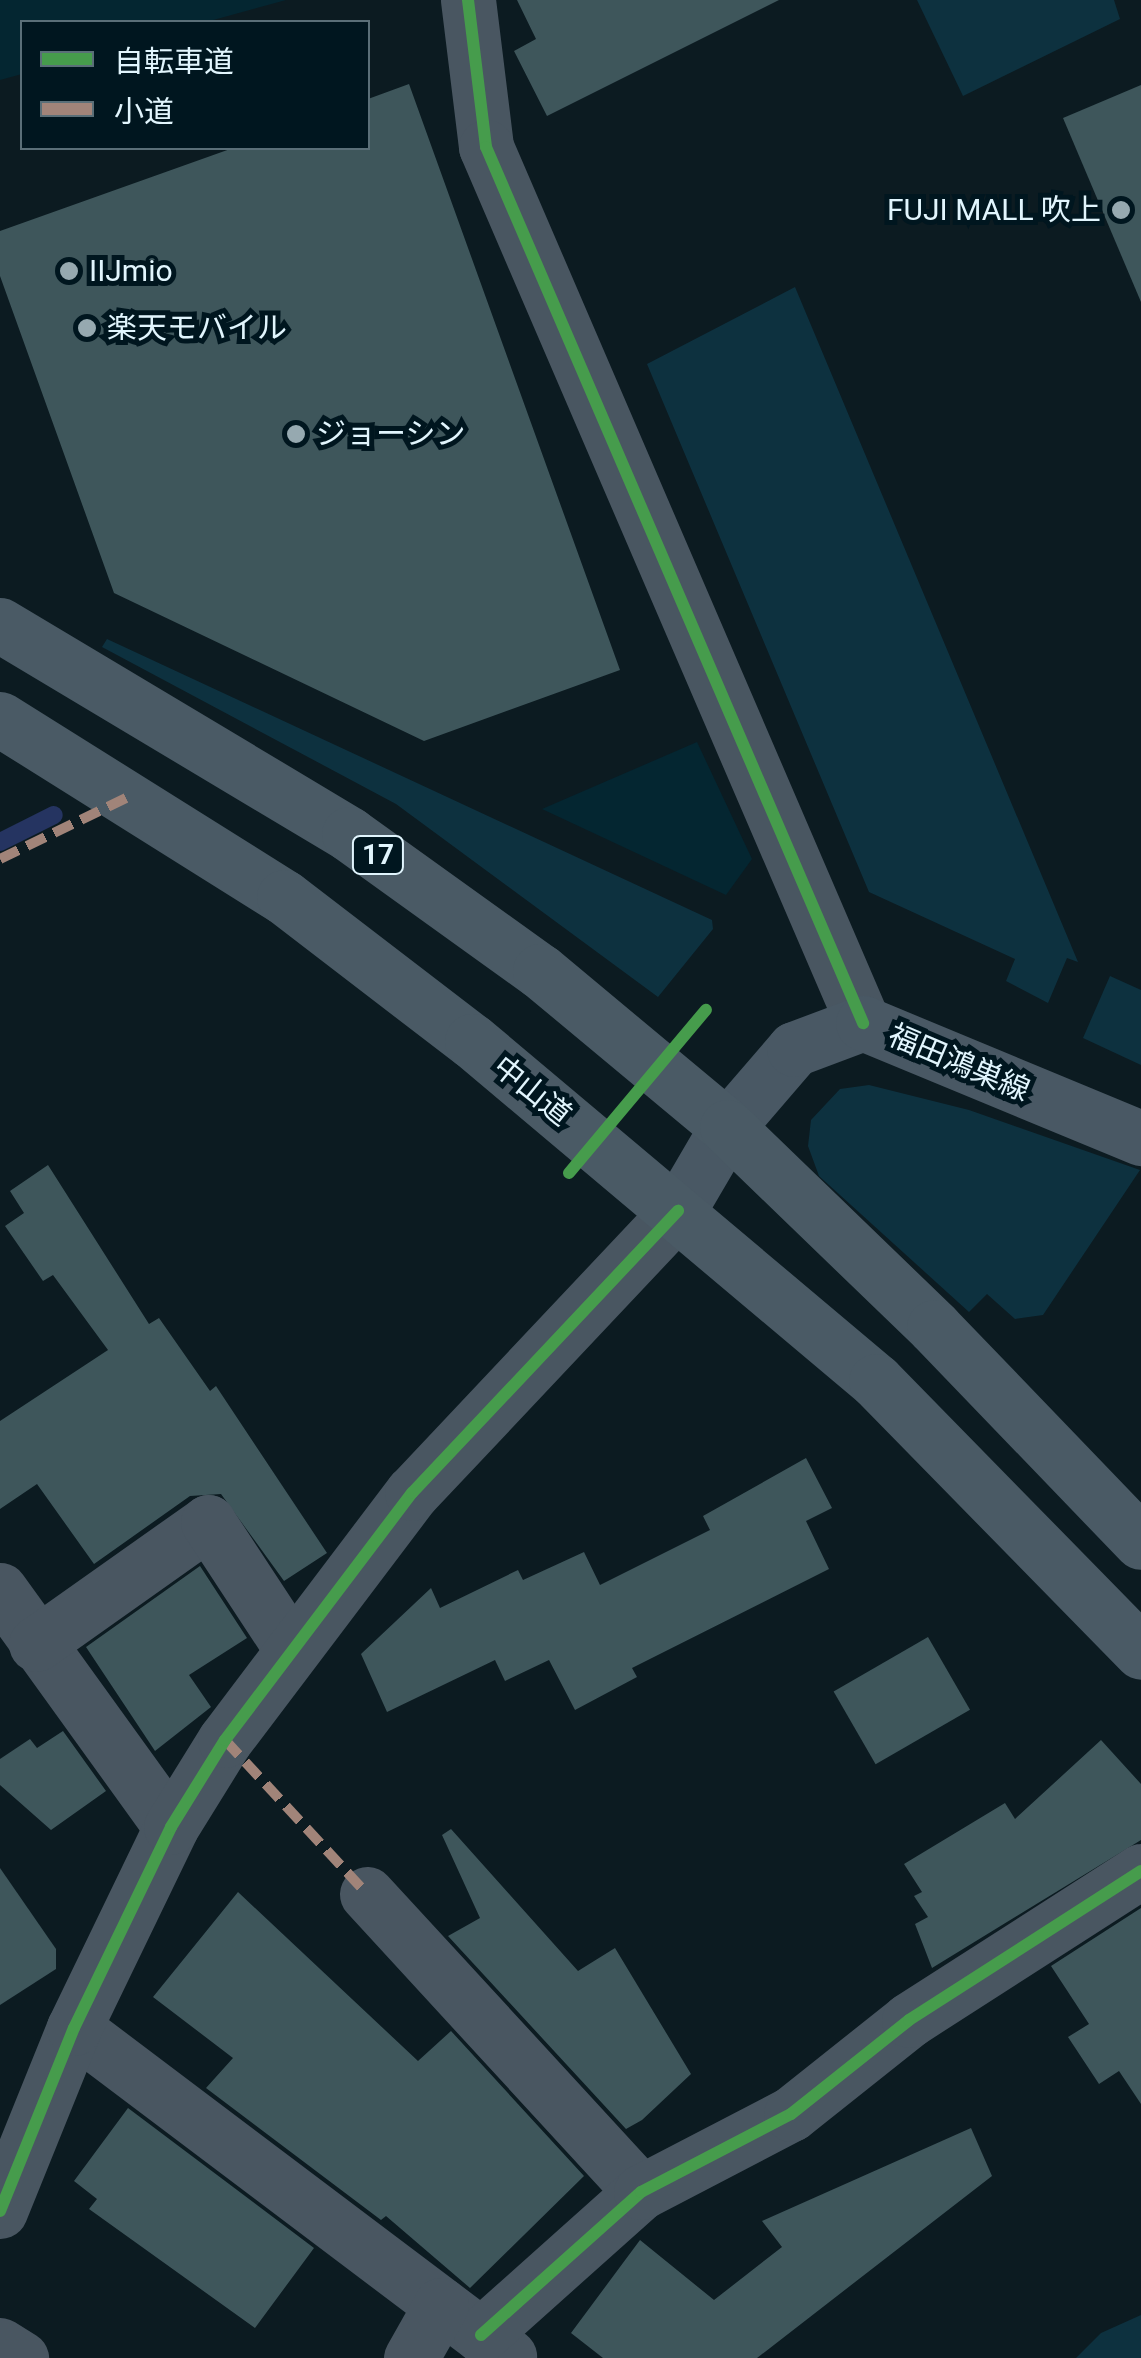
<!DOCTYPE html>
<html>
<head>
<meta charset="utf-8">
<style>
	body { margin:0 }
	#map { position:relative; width:1141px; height:2358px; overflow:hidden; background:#0c1b21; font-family:Roboto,"Noto Sans JP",sans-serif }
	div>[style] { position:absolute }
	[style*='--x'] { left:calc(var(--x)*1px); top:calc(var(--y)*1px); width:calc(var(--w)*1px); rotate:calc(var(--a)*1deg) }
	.built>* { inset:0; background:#042631 }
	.green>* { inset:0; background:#0d313f }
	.stream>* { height:18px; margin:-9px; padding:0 9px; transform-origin:9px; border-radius:9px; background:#253461 }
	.building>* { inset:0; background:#3e565b; transform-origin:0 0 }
	.minor>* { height:55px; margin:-27.5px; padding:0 27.5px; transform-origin:27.5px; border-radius:27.5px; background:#495661 }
	.tertiary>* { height:55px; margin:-27.5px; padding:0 27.5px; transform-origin:27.5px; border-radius:27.5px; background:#495661 }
	.secondary>* { height:55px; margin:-27.5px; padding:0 27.5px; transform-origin:27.5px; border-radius:27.5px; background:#495864 }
	.trunk>* { height:55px; margin:-27.5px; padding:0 27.5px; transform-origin:27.5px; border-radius:27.5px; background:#4a5a65 }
	.quiet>* { height:10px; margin-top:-5px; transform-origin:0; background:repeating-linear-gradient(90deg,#a18479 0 20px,transparent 0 30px) }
	.cycleway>* { height:12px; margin:-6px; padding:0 6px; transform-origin:6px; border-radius:6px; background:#469c4c }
	.dots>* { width:28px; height:28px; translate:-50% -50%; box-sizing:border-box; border:5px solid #00161f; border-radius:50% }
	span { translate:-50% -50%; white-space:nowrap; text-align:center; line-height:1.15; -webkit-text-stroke:10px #00161f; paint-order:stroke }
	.shield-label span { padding:2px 8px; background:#00161f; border:2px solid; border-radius:8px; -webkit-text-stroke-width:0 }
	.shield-label { font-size:28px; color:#e1f5fd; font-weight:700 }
	.poi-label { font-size:30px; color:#e1f5fd }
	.right { translate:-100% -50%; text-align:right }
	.left { translate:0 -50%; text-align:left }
	.street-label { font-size:30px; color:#e1f5fd }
	.legend { position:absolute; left:20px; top:20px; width:350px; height:130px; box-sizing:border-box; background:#00161f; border:2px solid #5a6f78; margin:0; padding:12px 18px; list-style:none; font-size:30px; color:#e1f5fd }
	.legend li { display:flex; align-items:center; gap:20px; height:50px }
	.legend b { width:50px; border:2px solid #5a6f78 }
</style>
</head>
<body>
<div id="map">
	<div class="built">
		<i style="clip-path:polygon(0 0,286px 0,206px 22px,22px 22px,22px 74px,0 80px)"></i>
		<i style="clip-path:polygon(697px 742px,752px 859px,726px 895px,542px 809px)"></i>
	</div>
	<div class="green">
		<i style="clip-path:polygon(917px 0,1114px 0,1120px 19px,963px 96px)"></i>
		<i style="clip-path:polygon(795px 287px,1078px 962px,1067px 958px,1048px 1003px,1006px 981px,1015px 959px,869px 892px,647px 364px)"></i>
		<i style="clip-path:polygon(107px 639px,712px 920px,713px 929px,658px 997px,396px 804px,102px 647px)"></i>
		<i style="clip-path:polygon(1110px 976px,1141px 990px,1141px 1065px,1083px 1038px)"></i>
		<i style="clip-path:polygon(869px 1085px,969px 1110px,1140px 1170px,1043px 1315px,1015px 1319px,987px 1294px,969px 1312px,819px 1176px,808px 1146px,811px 1120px,840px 1089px)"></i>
		<i style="clip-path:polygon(1141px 2315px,1141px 2358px,1076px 2358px,1101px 2333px)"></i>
	</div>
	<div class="stream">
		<i style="--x:0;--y:842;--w:60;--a:-26.6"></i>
	</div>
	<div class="building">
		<i style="clip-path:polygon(517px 0,779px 0,547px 116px,514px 51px,536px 39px)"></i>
		<i style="clip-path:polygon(409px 84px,620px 670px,424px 741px,114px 593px,0 276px,0 231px,233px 148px,368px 148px,368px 99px)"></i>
		<i style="clip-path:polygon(1141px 85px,1141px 302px,1063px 118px)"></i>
		<i style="clip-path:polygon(48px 1165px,149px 1324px,159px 1318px,210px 1391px,216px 1386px,327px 1553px,284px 1581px,221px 1494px,190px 1496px,94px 1564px,37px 1484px,0 1509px,0 1421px,108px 1350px,53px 1275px,43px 1281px,5px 1226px,24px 1213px,10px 1191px)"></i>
		<i style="clip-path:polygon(806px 1458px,832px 1508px,806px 1521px,829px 1569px,632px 1668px,637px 1677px,575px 1710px,549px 1660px,505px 1681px,495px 1660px,387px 1712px,361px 1654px,431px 1588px,440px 1608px,518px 1570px,523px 1580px,584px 1552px,600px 1585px,710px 1530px,703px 1516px)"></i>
		<i style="clip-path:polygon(200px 1566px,247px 1638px,189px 1675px,211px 1707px,155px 1751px,86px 1647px)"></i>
		<i style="left:928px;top:1637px;width:84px;height:109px;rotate:60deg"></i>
		<i style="clip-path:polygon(63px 1731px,106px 1791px,51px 1830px,0 1785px,0 1759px,30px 1739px,37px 1748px)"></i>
		<i style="clip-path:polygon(1101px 1740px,1141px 1784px,1141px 1840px,932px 1968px,915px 1924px,928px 1917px,914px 1896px,922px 1892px,904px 1864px,1005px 1803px,1015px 1819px)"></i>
		<i style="clip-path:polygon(451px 1829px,578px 1971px,615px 1948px,691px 2074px,642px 2120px,626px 2129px,448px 1936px,480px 1918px,442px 1835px)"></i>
		<i style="clip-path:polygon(0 1868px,56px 1949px,56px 1969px,0 2005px)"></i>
		<i style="clip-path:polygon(238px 1892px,418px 2061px,451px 2031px,584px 2176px,470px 2288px,386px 2216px,381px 2220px,206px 2088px,233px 2058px,153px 1997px)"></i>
		<i style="clip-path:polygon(1141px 1908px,1141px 2104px,1119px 2071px,1099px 2084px,1068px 2037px,1089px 2024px,1051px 1966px)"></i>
		<i style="clip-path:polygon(128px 2108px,314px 2248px,255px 2328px,89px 2209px,97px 2199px,74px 2181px)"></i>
		<i style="clip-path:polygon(971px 2128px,992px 2176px,757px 2358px,603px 2358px,571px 2333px,640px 2240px,714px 2300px,782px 2247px,762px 2221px)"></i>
	</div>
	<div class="minor">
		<i style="--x:0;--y:1590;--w:292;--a:54.2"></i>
		<i style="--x:36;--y:1644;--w:211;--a:-35.3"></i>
		<i style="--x:208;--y:1522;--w:149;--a:56.7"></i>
		<i style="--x:367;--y:1894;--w:405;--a:47.4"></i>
		<i style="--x:74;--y:2028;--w:545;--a:37.02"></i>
		<i style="--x:0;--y:2211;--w:197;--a:-68"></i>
		<i style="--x:74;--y:2028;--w:223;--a:-64.2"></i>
		<i style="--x:171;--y:1827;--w:102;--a:-58.2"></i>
		<i style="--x:225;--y:1740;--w:310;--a:-52.9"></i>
		<i style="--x:412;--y:1493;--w:388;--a:-46.7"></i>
		<i style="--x:481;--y:2335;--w:215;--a:-41.8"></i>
		<i style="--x:641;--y:2192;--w:169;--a:-27.5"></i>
		<i style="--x:791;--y:2114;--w:151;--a:-38.5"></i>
		<i style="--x:909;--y:2020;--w:276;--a:-32.7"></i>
		<i style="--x:0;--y:2345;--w:25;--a:32"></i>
		<i style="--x:411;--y:2358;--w:61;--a:-60.5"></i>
	</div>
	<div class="tertiary">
		<i style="--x:468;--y:0;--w:148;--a:83"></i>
		<i style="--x:486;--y:147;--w:954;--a:66.71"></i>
	</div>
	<div class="secondary">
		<i style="--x:678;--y:1211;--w:97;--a:-59.7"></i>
		<i style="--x:727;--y:1127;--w:103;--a:-49.3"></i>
		<i style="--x:794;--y:1049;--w:74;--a:-20.6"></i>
		<i style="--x:863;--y:1023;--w:301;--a:22.5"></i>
	</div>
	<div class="trunk">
		<i style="--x:0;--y:625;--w:407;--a:30.9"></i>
		<i style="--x:349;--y:834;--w:235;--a:35.7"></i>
		<i style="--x:540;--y:971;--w:244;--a:39.8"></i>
		<i style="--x:727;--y:1127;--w:288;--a:44"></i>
		<i style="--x:934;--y:1327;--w:298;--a:46.1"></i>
		<i style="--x:0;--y:719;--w:335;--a:32.1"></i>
		<i style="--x:284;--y:897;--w:237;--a:37.5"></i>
		<i style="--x:472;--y:1041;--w:528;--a:40.08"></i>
		<i style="--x:876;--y:1381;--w:379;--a:45.6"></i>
	</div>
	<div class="quiet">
		<i style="--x:0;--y:859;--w:140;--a:-25.8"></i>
		<i style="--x:225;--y:1740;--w:209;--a:47.3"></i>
	</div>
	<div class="cycleway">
		<i style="--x:468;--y:0;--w:148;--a:83"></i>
		<i style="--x:486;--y:147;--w:954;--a:66.71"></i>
		<i style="--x:569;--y:1173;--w:213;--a:-50"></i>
		<i style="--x:0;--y:2211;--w:197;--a:-68"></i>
		<i style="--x:74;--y:2028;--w:223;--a:-64.2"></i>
		<i style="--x:171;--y:1827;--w:102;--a:-58.2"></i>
		<i style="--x:225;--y:1740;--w:310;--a:-52.9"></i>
		<i style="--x:412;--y:1493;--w:388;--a:-46.7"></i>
		<i style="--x:481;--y:2335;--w:215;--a:-41.8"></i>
		<i style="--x:641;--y:2192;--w:169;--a:-27.5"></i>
		<i style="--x:791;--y:2114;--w:151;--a:-38.5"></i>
		<i style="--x:909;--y:2020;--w:276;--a:-32.7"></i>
	</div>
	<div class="dots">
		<i style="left:1121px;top:210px;background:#96a9b0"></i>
		<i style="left:69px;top:271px;background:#96a9b0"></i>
		<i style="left:87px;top:328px;background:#96a9b0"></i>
		<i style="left:296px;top:434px;background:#96a9b0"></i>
	</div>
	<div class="shield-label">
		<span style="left:378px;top:855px">17</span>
	</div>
	<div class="poi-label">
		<span class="right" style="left:1101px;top:210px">FUJI MALL 吹上</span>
		<span class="left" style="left:89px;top:271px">IIJmio</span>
		<span class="left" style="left:107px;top:328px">楽天モバイル</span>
		<span class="left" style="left:316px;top:434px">ジョーシン</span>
	</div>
	<div class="street-label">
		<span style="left:959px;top:1063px;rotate:23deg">福田鴻巣線</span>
		<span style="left:532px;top:1091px;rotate:39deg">中山道</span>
	</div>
	<ul class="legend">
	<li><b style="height:12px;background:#469c4c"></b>自転車道</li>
	<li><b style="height:12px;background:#a18479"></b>小道</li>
	</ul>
</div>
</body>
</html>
